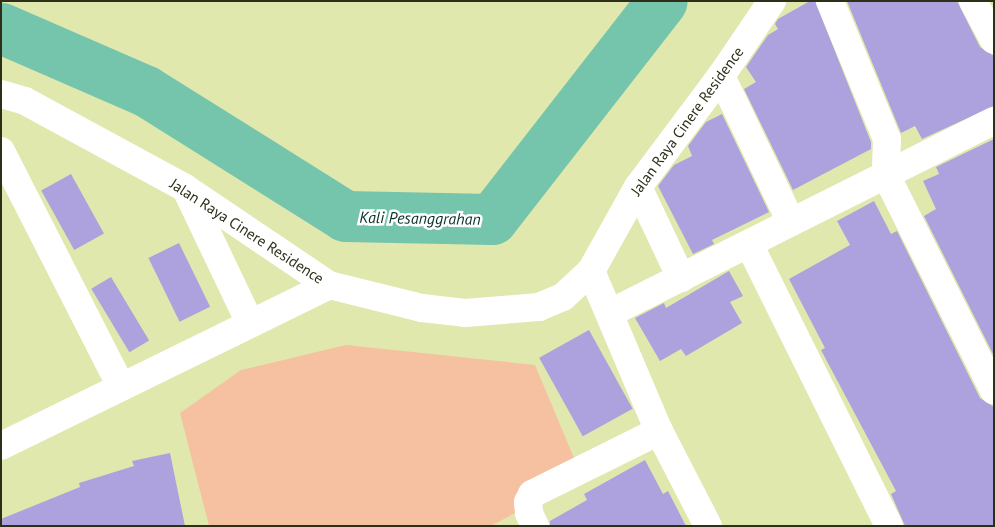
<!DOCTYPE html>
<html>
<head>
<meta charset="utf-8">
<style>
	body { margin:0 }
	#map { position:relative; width:995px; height:527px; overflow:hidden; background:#e1e8ad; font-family:"PT Sans",sans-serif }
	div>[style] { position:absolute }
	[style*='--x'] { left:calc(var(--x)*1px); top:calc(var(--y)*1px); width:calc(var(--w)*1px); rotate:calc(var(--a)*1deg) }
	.green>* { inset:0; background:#f6c1a0 }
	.river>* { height:51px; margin:-25.5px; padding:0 25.5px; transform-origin:25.5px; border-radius:25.5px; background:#75c5ad }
	.building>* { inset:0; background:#ada1de; transform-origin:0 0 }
	.minor>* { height:28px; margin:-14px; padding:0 14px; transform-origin:14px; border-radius:14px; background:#fff }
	span { translate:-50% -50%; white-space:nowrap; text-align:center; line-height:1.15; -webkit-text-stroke:5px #fff; paint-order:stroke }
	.street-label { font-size:15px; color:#2d2f18 }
	.water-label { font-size:16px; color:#0a3127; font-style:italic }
	.frame { position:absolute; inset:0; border:2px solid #2d2f18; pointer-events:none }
</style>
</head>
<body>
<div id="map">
	<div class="green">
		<i style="clip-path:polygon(346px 345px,535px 365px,582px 477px,491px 526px,209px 526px,180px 413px,241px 370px)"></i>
	</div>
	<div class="river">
		<i style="--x:1;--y:28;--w:158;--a:23.5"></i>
		<i style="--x:146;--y:91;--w:235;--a:32.1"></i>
		<i style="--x:345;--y:216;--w:147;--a:1.2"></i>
		<i style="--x:492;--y:219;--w:276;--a:-52.1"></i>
	</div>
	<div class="building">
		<i style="clip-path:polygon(810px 1px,815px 1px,871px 142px,871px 149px,793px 190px,744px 89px,756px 82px,746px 67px,768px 35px,778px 29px,775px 24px,778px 19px)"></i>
		<i style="clip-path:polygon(847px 1px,957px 1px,980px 47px,994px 56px,994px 106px,922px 139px,915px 126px,901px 133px)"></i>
		<i style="clip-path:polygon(722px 114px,769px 212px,712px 240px,714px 244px,693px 254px,658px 186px,674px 165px,692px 156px,688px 146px,706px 122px)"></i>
		<i style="clip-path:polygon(994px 139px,994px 356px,924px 216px,936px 209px,923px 181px,939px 174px,936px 167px)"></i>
		<i style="left:71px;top:174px;width:68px;height:34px;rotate:61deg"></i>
		<i style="clip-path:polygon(874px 201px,891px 234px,897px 231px,980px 398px,994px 407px,994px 526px,905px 526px,891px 494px,896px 491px,821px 350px,825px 348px,789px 279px,850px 245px,837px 221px)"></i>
		<i style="left:179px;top:243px;width:71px;height:34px;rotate:64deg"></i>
		<i style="clip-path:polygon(729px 271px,743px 296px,730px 302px,742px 323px,686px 356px,681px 349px,660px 361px,635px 318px,664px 303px,666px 308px)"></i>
		<i style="left:111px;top:277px;width:74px;height:23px;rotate:59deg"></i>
		<i style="left:589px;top:330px;width:90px;height:57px;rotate:61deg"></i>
		<i style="clip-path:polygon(170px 453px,185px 526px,1px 526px,1px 519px,80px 487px,79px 483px,134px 466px,132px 461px)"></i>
		<i style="clip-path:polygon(645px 460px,663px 494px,668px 491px,686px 526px,550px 526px,550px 521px,587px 500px,584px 494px)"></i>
	</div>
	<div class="minor">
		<i style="--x:830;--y:1;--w:149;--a:67.6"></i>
		<i style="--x:887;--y:139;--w:36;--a:92"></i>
		<i style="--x:886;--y:175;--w:241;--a:63.4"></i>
		<i style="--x:973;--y:1;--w:44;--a:61.7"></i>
		<i style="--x:721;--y:76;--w:162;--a:64.4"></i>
		<i style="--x:1;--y:94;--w:25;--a:16"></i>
		<i style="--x:25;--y:101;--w:182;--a:28.5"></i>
		<i style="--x:185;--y:188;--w:174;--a:34"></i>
		<i style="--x:329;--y:285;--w:96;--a:13.9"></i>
		<i style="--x:422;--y:308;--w:43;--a:6.6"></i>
		<i style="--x:465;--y:313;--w:74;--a:-4.6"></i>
		<i style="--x:539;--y:307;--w:26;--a:-23"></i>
		<i style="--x:563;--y:297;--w:38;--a:-43"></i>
		<i style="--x:591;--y:271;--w:96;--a:-60.8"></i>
		<i style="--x:638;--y:187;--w:139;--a:-53.2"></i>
		<i style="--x:721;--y:76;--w:91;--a:-55.8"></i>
		<i style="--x:1;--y:151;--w:265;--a:63"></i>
		<i style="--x:638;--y:187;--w:101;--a:64.7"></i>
		<i style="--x:186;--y:189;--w:148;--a:64.5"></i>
		<i style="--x:749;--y:244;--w:315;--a:63.6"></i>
		<i style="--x:591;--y:271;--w:174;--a:67"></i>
		<i style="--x:659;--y:431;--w:107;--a:62.7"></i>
		<i style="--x:610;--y:313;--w:429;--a:-26.6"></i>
		<i style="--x:1;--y:446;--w:365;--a:-26.1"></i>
		<i style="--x:535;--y:526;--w:14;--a:-115"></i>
		<i style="--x:529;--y:513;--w:11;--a:-95"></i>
		<i style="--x:528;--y:502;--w:9;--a:-63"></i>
		<i style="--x:532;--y:494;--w:142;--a:-26.4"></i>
	</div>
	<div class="street-label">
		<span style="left:687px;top:121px;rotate:-54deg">Jalan Raya Cinere Residence</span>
		<span style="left:247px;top:231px;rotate:33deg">Jalan Raya Cinere Residence</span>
	</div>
	<div class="water-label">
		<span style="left:420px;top:218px;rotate:1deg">Kali Pesanggrahan</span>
	</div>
	<div class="frame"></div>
</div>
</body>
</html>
